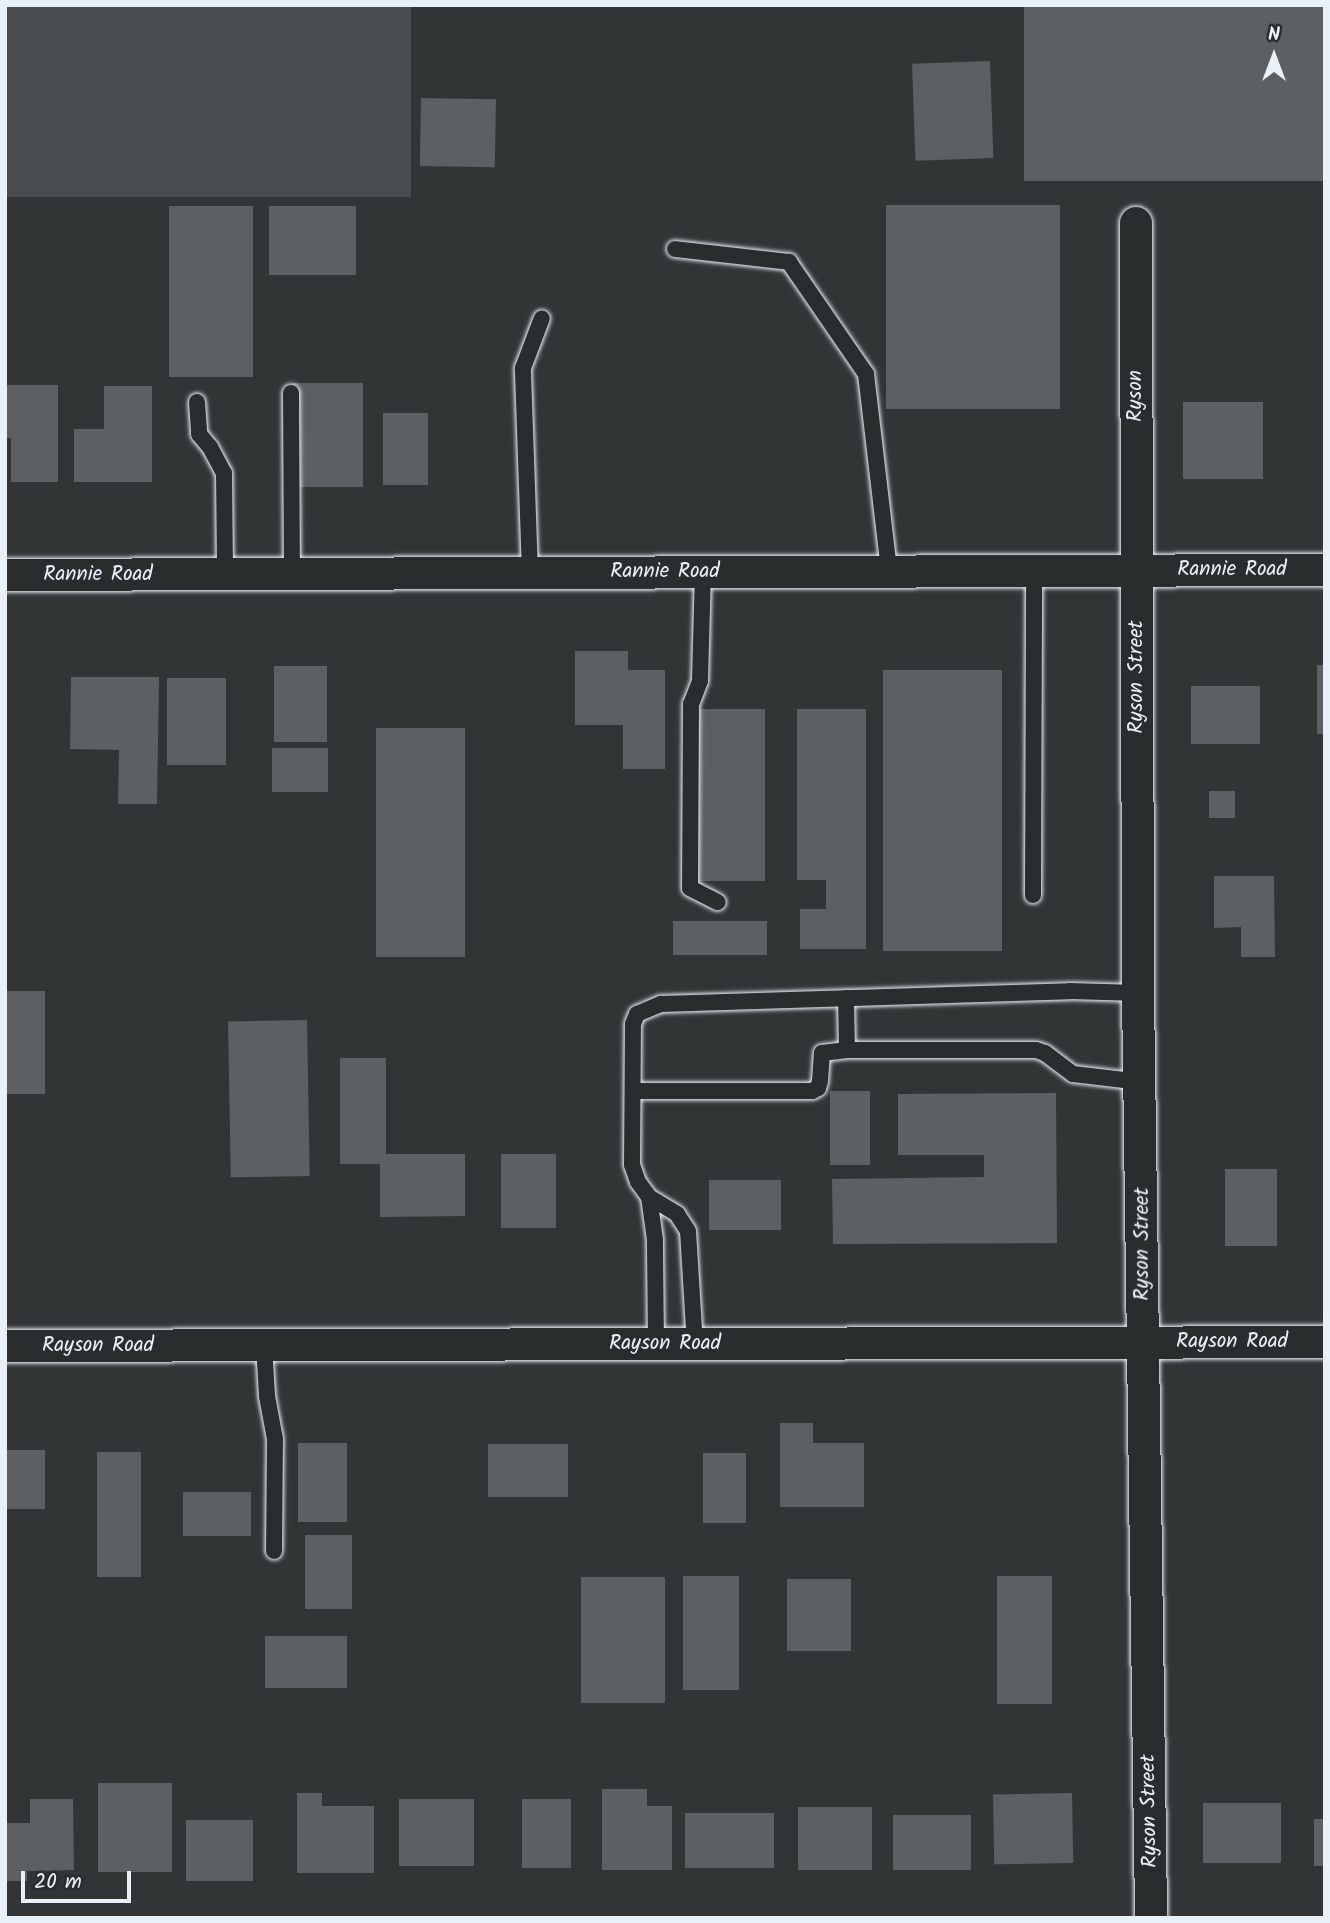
<!DOCTYPE html>
<html>
<head>
<meta charset="utf-8">
<style>
	body { margin:0 }
	#map { position:relative; width:1330px; height:1923px; overflow:hidden; background:#323536; font-family:Kalam,sans-serif }
	div>[style] { position:absolute }
	[style*='--x'] { left:calc(var(--x)*1px); top:calc(var(--y)*1px); width:calc(var(--w)*1px); rotate:calc(var(--a)*1deg) }
	.green>* { inset:0; background:#494d4f; transform-origin:0 0 }
	.building>* { inset:0; background:#5c6063; transform-origin:0 0 }
	.roads { filter:drop-shadow(0 0 2px #e8f1f8) drop-shadow(0 0 2px #e8f1f8) }
	.service>* { height:16px; margin:-8px; padding:0 8px; transform-origin:8px; border-radius:8px; background:#2a2d2e }
	.minor>* { height:32px; margin:-16px; padding:0 16px; transform-origin:16px; border-radius:16px; background:#2a2d2e }
	span { translate:-50% -50%; white-space:nowrap; text-align:center; line-height:1.15; -webkit-text-stroke:6px #2a2d2e; paint-order:stroke }
	.street-label { font-size:21px; color:#e8f1f8 }
	.frame { position:absolute; inset:0; border:7px solid #e8f1f8; pointer-events:none }
	.north { position:absolute; left:1239px; top:21px; width:70px; height:70px; -webkit-text-stroke:5px #2a2d2e; paint-order:stroke; rotate:0deg; font-size:19px; font-weight:700; line-height:28px; text-align:center; color:#e8f1f8 }
	.north::after { content:''; display:block; margin:auto; width:24px; height:32px; background:#e8f1f8; clip-path:polygon(50% 0,100% 100%,50% 72%,0 100%) }
	.scale { position:absolute; left:21px; top:1871px; width:110px; height:32px; box-sizing:border-box; border:4px solid #e8f1f8; border-top:0; padding-left:9px; font-size:21px; line-height:24px; white-space:nowrap; color:#e8f1f8; -webkit-text-stroke:5px #2a2d2e; paint-order:stroke }
</style>
</head>
<body>
<div id="map">
	<div class="green">
		<i style="left:5px;top:5px;width:406px;height:192px"></i>
	</div>
	<div class="building">
		<i style="left:1024px;top:5px;width:301px;height:176px"></i>
		<i style="left:990px;top:61px;width:97px;height:78px;rotate:88deg"></i>
		<i style="left:421px;top:98px;width:75px;height:68px;rotate:1deg"></i>
		<i style="left:886px;top:205px;width:174px;height:204px"></i>
		<i style="left:169px;top:206px;width:84px;height:171px"></i>
		<i style="left:269px;top:206px;width:87px;height:69px"></i>
		<i style="left:292px;top:383px;width:71px;height:104px"></i>
		<i style="clip-path:polygon(5px 385px,58px 385px,58px 482px,11px 482px,11px 438px,5px 438px)"></i>
		<i style="clip-path:polygon(104px 386px,152px 386px,152px 482px,74px 482px,74px 429px,104px 429px)"></i>
		<i style="left:1183px;top:402px;width:80px;height:77px"></i>
		<i style="left:383px;top:413px;width:45px;height:72px"></i>
		<i style="clip-path:polygon(575px 651px,628px 651px,628px 670px,665px 670px,665px 769px,623px 769px,623px 725px,575px 725px)"></i>
		<i style="left:1317px;top:665px;width:8px;height:69px"></i>
		<i style="left:274px;top:666px;width:53px;height:76px"></i>
		<i style="left:883px;top:670px;width:119px;height:281px"></i>
		<i style="clip-path:polygon(71px 677px,159px 677px,157px 804px,118px 804px,119px 750px,70px 749px)"></i>
		<i style="left:167px;top:678px;width:59px;height:87px"></i>
		<i style="left:1191px;top:686px;width:69px;height:58px"></i>
		<i style="left:697px;top:709px;width:68px;height:172px"></i>
		<i style="clip-path:polygon(797px 709px,866px 709px,866px 949px,800px 949px,800px 909px,826px 909px,826px 880px,797px 880px)"></i>
		<i style="left:376px;top:728px;width:89px;height:229px"></i>
		<i style="left:272px;top:748px;width:56px;height:44px"></i>
		<i style="left:1209px;top:791px;width:26px;height:27px"></i>
		<i style="clip-path:polygon(1214px 876px,1274px 876px,1275px 957px,1241px 957px,1241px 927px,1214px 928px)"></i>
		<i style="left:673px;top:921px;width:94px;height:34px"></i>
		<i style="left:5px;top:991px;width:40px;height:103px"></i>
		<i style="left:307px;top:1020px;width:156px;height:79px;rotate:89deg"></i>
		<i style="clip-path:polygon(340px 1058px,386px 1058px,386px 1154px,465px 1154px,465px 1216px,380px 1217px,380px 1164px,340px 1164px)"></i>
		<i style="left:830px;top:1091px;width:40px;height:74px"></i>
		<i style="clip-path:polygon(1056px 1093px,1057px 1243px,833px 1244px,832px 1179px,984px 1177px,984px 1155px,898px 1155px,898px 1094px)"></i>
		<i style="left:501px;top:1154px;width:55px;height:74px"></i>
		<i style="left:1225px;top:1169px;width:52px;height:77px"></i>
		<i style="left:709px;top:1180px;width:72px;height:50px"></i>
		<i style="clip-path:polygon(780px 1423px,813px 1423px,813px 1443px,864px 1443px,864px 1507px,780px 1507px)"></i>
		<i style="left:298px;top:1443px;width:49px;height:79px"></i>
		<i style="left:488px;top:1444px;width:80px;height:53px"></i>
		<i style="left:5px;top:1450px;width:40px;height:59px"></i>
		<i style="left:97px;top:1452px;width:44px;height:125px"></i>
		<i style="left:703px;top:1453px;width:43px;height:70px"></i>
		<i style="left:183px;top:1492px;width:68px;height:44px"></i>
		<i style="left:305px;top:1535px;width:47px;height:74px"></i>
		<i style="left:683px;top:1576px;width:56px;height:114px"></i>
		<i style="left:997px;top:1576px;width:55px;height:128px"></i>
		<i style="left:581px;top:1577px;width:84px;height:126px"></i>
		<i style="left:787px;top:1579px;width:64px;height:72px"></i>
		<i style="left:265px;top:1636px;width:82px;height:52px"></i>
		<i style="left:98px;top:1783px;width:74px;height:89px"></i>
		<i style="clip-path:polygon(602px 1789px,647px 1789px,647px 1806px,672px 1806px,672px 1870px,602px 1870px)"></i>
		<i style="clip-path:polygon(297px 1793px,322px 1793px,322px 1806px,374px 1806px,374px 1873px,297px 1873px)"></i>
		<i style="left:1072px;top:1793px;width:70px;height:79px;rotate:89deg"></i>
		<i style="clip-path:polygon(30px 1799px,73px 1799px,74px 1870px,27px 1871px,27px 1881px,5px 1881px,5px 1823px,30px 1823px)"></i>
		<i style="left:399px;top:1799px;width:75px;height:67px"></i>
		<i style="left:522px;top:1799px;width:49px;height:69px"></i>
		<i style="left:1203px;top:1803px;width:78px;height:60px"></i>
		<i style="left:798px;top:1807px;width:74px;height:63px"></i>
		<i style="left:685px;top:1813px;width:89px;height:55px"></i>
		<i style="left:893px;top:1815px;width:78px;height:55px"></i>
		<i style="left:1314px;top:1819px;width:11px;height:47px"></i>
		<i style="left:186px;top:1820px;width:67px;height:61px"></i>
	</div>
	<div class="roads">
		<div class="service">
			<i style="--x:675;--y:249;--w:115;--a:6.5"></i>
			<i style="--x:789;--y:262;--w:136;--a:55.5"></i>
			<i style="--x:866;--y:374;--w:198;--a:83.3"></i>
			<i style="--x:291;--y:393;--w:181;--a:89.7"></i>
			<i style="--x:197;--y:402;--w:32;--a:86"></i>
			<i style="--x:199;--y:434;--w:17;--a:50"></i>
			<i style="--x:210;--y:447;--w:30;--a:62"></i>
			<i style="--x:224;--y:473;--w:102;--a:89.4"></i>
			<i style="--x:703;--y:572;--w:109;--a:91.6"></i>
			<i style="--x:700;--y:681;--w:25;--a:111"></i>
			<i style="--x:691;--y:704;--w:184;--a:90.3"></i>
			<i style="--x:690;--y:888;--w:31;--a:27"></i>
			<i style="--x:530;--y:573;--w:205;--a:-92"></i>
			<i style="--x:523;--y:368;--w:53;--a:-69.2"></i>
			<i style="--x:1033;--y:895;--w:325;--a:-89.8"></i>
			<i style="--x:846;--y:998;--w:52;--a:88.9"></i>
			<i style="--x:634;--y:1091;--w:178;--a:0"></i>
			<i style="--x:812;--y:1091;--w:7;--a:-27"></i>
			<i style="--x:818;--y:1088;--w:7;--a:-74"></i>
			<i style="--x:820;--y:1081;--w:28;--a:-86"></i>
			<i style="--x:822;--y:1053;--w:25;--a:-7"></i>
			<i style="--x:847;--y:1050;--w:189;--a:0"></i>
			<i style="--x:1036;--y:1050;--w:9;--a:18"></i>
			<i style="--x:1045;--y:1053;--w:35;--a:37"></i>
			<i style="--x:1073;--y:1074;--w:68;--a:6.7"></i>
			<i style="--x:649;--y:1197;--w:33;--a:31"></i>
			<i style="--x:677;--y:1214;--w:20;--a:57"></i>
			<i style="--x:688;--y:1231;--w:113;--a:86.5"></i>
			<i style="--x:656;--y:1344;--w:104;--a:-90.6"></i>
			<i style="--x:655;--y:1240;--w:43;--a:-97.9"></i>
			<i style="--x:649;--y:1197;--w:19;--a:-126"></i>
			<i style="--x:638;--y:1182;--w:18;--a:-109"></i>
			<i style="--x:632;--y:1165;--w:141;--a:-89.6"></i>
			<i style="--x:633;--y:1024;--w:11;--a:-68"></i>
			<i style="--x:637;--y:1014;--w:26;--a:-23"></i>
			<i style="--x:661;--y:1004;--w:409;--a:-1.8"></i>
			<i style="--x:1070;--y:991;--w:68;--a:1.7"></i>
			<i style="--x:264;--y:1345;--w:51;--a:86.6"></i>
			<i style="--x:267;--y:1396;--w:44;--a:79.5"></i>
			<i style="--x:275;--y:1439;--w:112;--a:90.5"></i>
		</div>
		<div class="minor">
			<i style="--x:1136;--y:223;--w:770;--a:89.85"></i>
			<i style="--x:1138;--y:993;--w:925;--a:89.19"></i>
			<i style="--x:5;--y:575;--w:1320;--a:-0.22"></i>
			<i style="--x:5;--y:1346;--w:1320;--a:-0.17"></i>
		</div>
	</div>
	<div class="street-label">
		<span style="left:1136px;top:396px;rotate:-90deg">Ryson</span>
		<span style="left:1232px;top:570px">Rannie Road</span>
		<span style="left:665px;top:572px">Rannie Road</span>
		<span style="left:98px;top:575px">Rannie Road</span>
		<span style="left:1137px;top:677px;rotate:-90deg">Ryson Street</span>
		<span style="left:1143px;top:1244px;rotate:-90deg">Ryson Street</span>
		<span style="left:1232px;top:1342px">Rayson Road</span>
		<span style="left:665px;top:1344px">Rayson Road</span>
		<span style="left:98px;top:1346px">Rayson Road</span>
		<span style="left:1150px;top:1811px;rotate:-91deg">Ryson Street</span>
	</div>
	<div class="frame"></div>
	<div class="north">N</div>
	<div class="scale">20 m</div>
</div>
</body>
</html>
